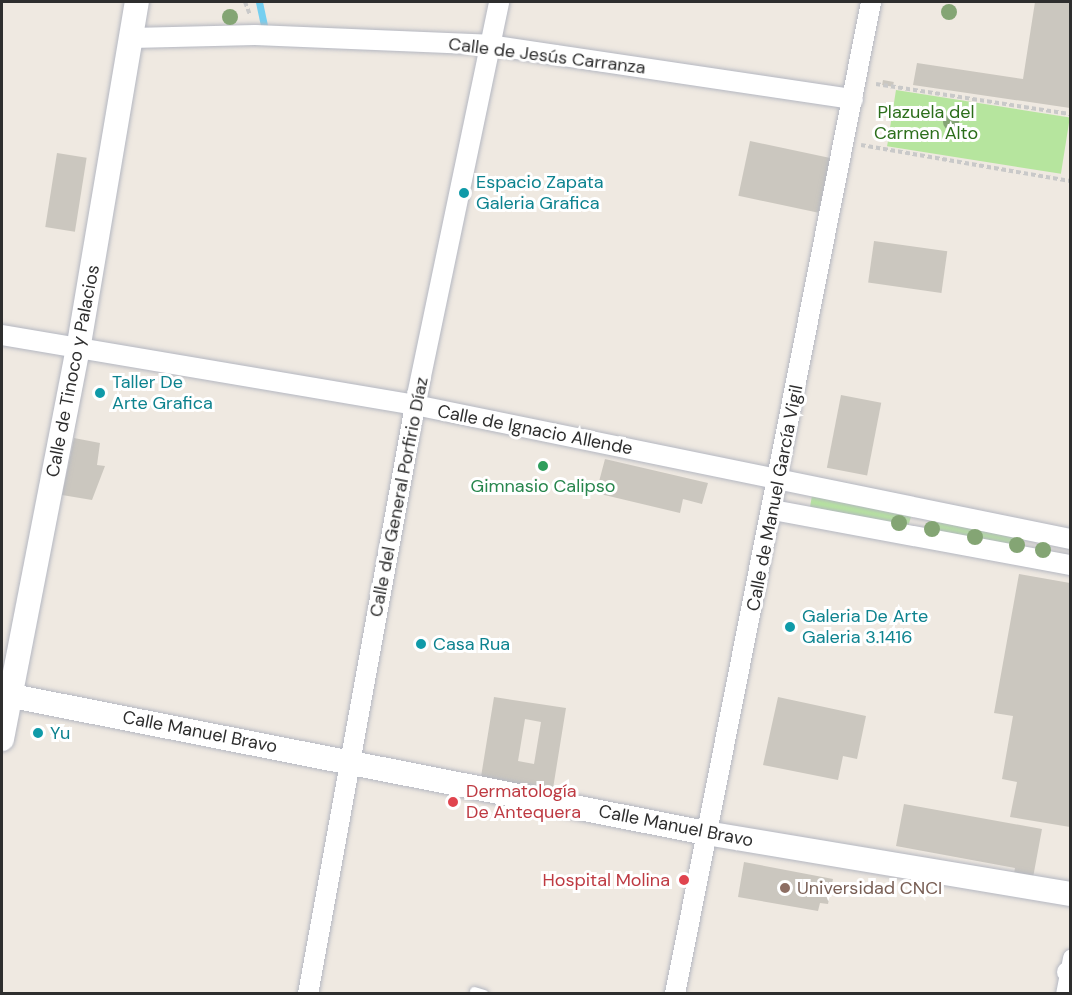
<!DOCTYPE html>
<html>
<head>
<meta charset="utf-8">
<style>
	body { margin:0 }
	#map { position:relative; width:1072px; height:995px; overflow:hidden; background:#efe9e1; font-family:"DM Sans",sans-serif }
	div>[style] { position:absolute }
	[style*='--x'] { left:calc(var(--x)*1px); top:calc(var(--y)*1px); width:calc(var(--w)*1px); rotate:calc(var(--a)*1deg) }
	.green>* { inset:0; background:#b6e59e; transform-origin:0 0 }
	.stream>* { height:7px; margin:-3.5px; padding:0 3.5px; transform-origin:3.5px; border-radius:3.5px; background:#75cff0 }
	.building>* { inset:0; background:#cbc7bf; transform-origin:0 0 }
	.path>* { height:4px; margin-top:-2px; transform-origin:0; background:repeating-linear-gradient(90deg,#c9c9c9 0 4.5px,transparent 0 7.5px) }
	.roads { filter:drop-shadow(0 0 2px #b4b7c1) drop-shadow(0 0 2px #b4b7c1) }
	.service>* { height:9px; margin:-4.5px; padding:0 4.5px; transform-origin:4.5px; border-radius:4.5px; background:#fff }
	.pedestrian>* { height:15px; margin:-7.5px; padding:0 7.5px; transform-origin:7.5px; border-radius:7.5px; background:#fff }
	.minor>* { height:20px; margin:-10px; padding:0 10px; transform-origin:10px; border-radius:10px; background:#fff }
	.tertiary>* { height:24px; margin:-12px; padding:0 12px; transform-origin:12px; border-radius:12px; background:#fff }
	.trees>* { width:16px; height:16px; margin:-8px; border-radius:50%; background:#84a574 }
	.dots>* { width:16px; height:16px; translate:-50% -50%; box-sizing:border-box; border:3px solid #fff; border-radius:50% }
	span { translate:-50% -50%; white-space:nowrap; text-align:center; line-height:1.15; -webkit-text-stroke:6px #fff; paint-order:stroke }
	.street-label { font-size:18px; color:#2e2e2e }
	.park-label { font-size:18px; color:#2c6e1b }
	.culture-label { font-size:18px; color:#0d838f }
	.left { translate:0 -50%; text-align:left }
	.leisure-label { font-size:18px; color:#27864d }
	.health-label { font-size:18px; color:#be3a42 }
	.right { translate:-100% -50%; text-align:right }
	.education-label { font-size:18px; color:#785e54 }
	.frame { position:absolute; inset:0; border:3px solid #2e2e2e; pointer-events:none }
</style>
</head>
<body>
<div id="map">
	<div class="green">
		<i style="left:896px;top:90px;width:176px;height:57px;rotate:9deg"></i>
		<i style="clip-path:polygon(813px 490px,912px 513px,908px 527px,810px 507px)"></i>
		<i style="left:933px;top:519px;width:89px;height:13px;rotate:12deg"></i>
	</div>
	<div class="stream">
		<i style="--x:259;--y:2;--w:30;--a:78"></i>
	</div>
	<div class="building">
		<i style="clip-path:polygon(1035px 2px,1070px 2px,1070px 108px,913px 85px,917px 63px,1023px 79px)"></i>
		<i style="left:883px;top:80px;width:11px;height:5px;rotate:10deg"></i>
		<i style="left:750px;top:141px;width:82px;height:56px;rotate:12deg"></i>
		<i style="left:57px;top:153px;width:30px;height:75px;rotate:9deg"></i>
		<i style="left:874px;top:241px;width:74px;height:42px;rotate:8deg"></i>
		<i style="left:841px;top:395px;width:41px;height:74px;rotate:11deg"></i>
		<i style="clip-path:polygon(74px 438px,100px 443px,97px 465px,105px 466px,92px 500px,62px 495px)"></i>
		<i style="clip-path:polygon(605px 459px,708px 483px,702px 504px,683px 499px,680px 513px,596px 493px)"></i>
		<i style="clip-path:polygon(1019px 574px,1070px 583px,1070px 827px,1010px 817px,1017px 782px,1002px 779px,1013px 716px,994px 713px)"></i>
		<i style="clip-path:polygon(evenodd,494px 697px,566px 708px,551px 801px,479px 789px,494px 697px,525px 719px,541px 722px,534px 764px,518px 761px,525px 719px)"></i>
		<i style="clip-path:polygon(778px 697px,866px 716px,857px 759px,843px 756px,838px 780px,763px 765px)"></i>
		<i style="clip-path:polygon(904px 804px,1042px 829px,1032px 883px,1013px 879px,1015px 868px,896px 846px)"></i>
		<i style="clip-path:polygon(744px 862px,833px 879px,828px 904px,820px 903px,818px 911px,738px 897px)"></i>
	</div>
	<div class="path">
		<i style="--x:245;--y:2;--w:14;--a:69"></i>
		<i style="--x:876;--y:84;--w:196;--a:8.8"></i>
		<i style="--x:861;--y:145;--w:212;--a:9.8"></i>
	</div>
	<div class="roads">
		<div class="service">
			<i style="--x:474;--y:991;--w:10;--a:17"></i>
		</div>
		<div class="pedestrian">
			<i style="--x:1063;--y:994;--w:38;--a:-79"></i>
		</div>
		<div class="minor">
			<i style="--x:132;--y:38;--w:123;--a:-1.4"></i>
			<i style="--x:255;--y:35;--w:235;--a:2.4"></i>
			<i style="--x:490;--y:45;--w:367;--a:8.5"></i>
			<i style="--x:2;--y:335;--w:419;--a:9.6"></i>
			<i style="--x:415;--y:405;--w:669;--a:11.56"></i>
			<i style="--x:773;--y:510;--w:302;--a:10.5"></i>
			<i style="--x:1067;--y:972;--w:3;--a:0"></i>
			<i style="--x:308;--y:994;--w:599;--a:-79.7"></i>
			<i style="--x:415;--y:405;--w:412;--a:-78.2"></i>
			<i style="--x:675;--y:994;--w:1011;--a:-78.82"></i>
		</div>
		<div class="tertiary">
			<i style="--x:2;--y:694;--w:718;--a:11.17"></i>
			<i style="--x:706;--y:833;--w:369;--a:9.5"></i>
			<i style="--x:2;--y:739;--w:402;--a:-79"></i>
			<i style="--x:79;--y:344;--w:347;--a:-80.4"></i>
		</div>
	</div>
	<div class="trees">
		<i style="left:949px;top:12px"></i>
		<i style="left:230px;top:17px"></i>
		<i style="left:951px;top:122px"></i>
		<i style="left:899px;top:523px"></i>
		<i style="left:932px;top:529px"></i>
		<i style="left:975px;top:537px"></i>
		<i style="left:1017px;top:545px"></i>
		<i style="left:1043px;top:550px"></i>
	</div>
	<div class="dots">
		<i style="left:464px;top:193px;background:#0f9aa8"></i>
		<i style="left:100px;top:393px;background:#0f9aa8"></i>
		<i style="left:543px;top:466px;background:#2e9e5b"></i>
		<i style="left:790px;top:627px;background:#0f9aa8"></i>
		<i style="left:421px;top:644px;background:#0f9aa8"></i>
		<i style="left:38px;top:733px;background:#0f9aa8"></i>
		<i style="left:453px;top:802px;background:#e0444e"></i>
		<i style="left:684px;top:880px;background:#e0444e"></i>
		<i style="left:785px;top:888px;background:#8d6e63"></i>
	</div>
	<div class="street-label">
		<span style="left:547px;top:56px;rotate:7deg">Calle de Jesús Carranza</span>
		<span style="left:73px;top:371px;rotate:-79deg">Calle de Tinoco y Palacios</span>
		<span style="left:535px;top:430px;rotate:11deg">Calle de Ignacio Allende</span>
		<span style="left:399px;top:497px;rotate:-79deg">Calle del General Porfirio Díaz</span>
		<span style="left:775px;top:498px;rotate:-79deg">Calle de Manuel García Vigil</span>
		<span style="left:200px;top:732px;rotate:11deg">Calle Manuel Bravo</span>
		<span style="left:676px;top:826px;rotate:11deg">Calle Manuel Bravo</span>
	</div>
	<div class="park-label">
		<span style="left:926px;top:123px">Plazuela del<br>Carmen Alto</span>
	</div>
	<div class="culture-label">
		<span class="left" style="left:476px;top:193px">Espacio Zapata<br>Galeria Grafica</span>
		<span class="left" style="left:112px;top:393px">Taller De<br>Arte Grafica</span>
		<span class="left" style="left:802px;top:627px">Galeria De Arte<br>Galeria 3.1416</span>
		<span class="left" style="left:433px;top:644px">Casa Rua</span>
		<span class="left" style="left:50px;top:733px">Yu</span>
	</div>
	<div class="leisure-label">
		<span style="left:543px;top:486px">Gimnasio Calipso</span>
	</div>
	<div class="health-label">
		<span class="left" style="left:466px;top:802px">Dermatología<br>De Antequera</span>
		<span class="right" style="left:670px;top:880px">Hospital Molina</span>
	</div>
	<div class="education-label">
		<span class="left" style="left:797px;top:888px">Universidad CNCI</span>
	</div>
	<div class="frame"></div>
</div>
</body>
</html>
